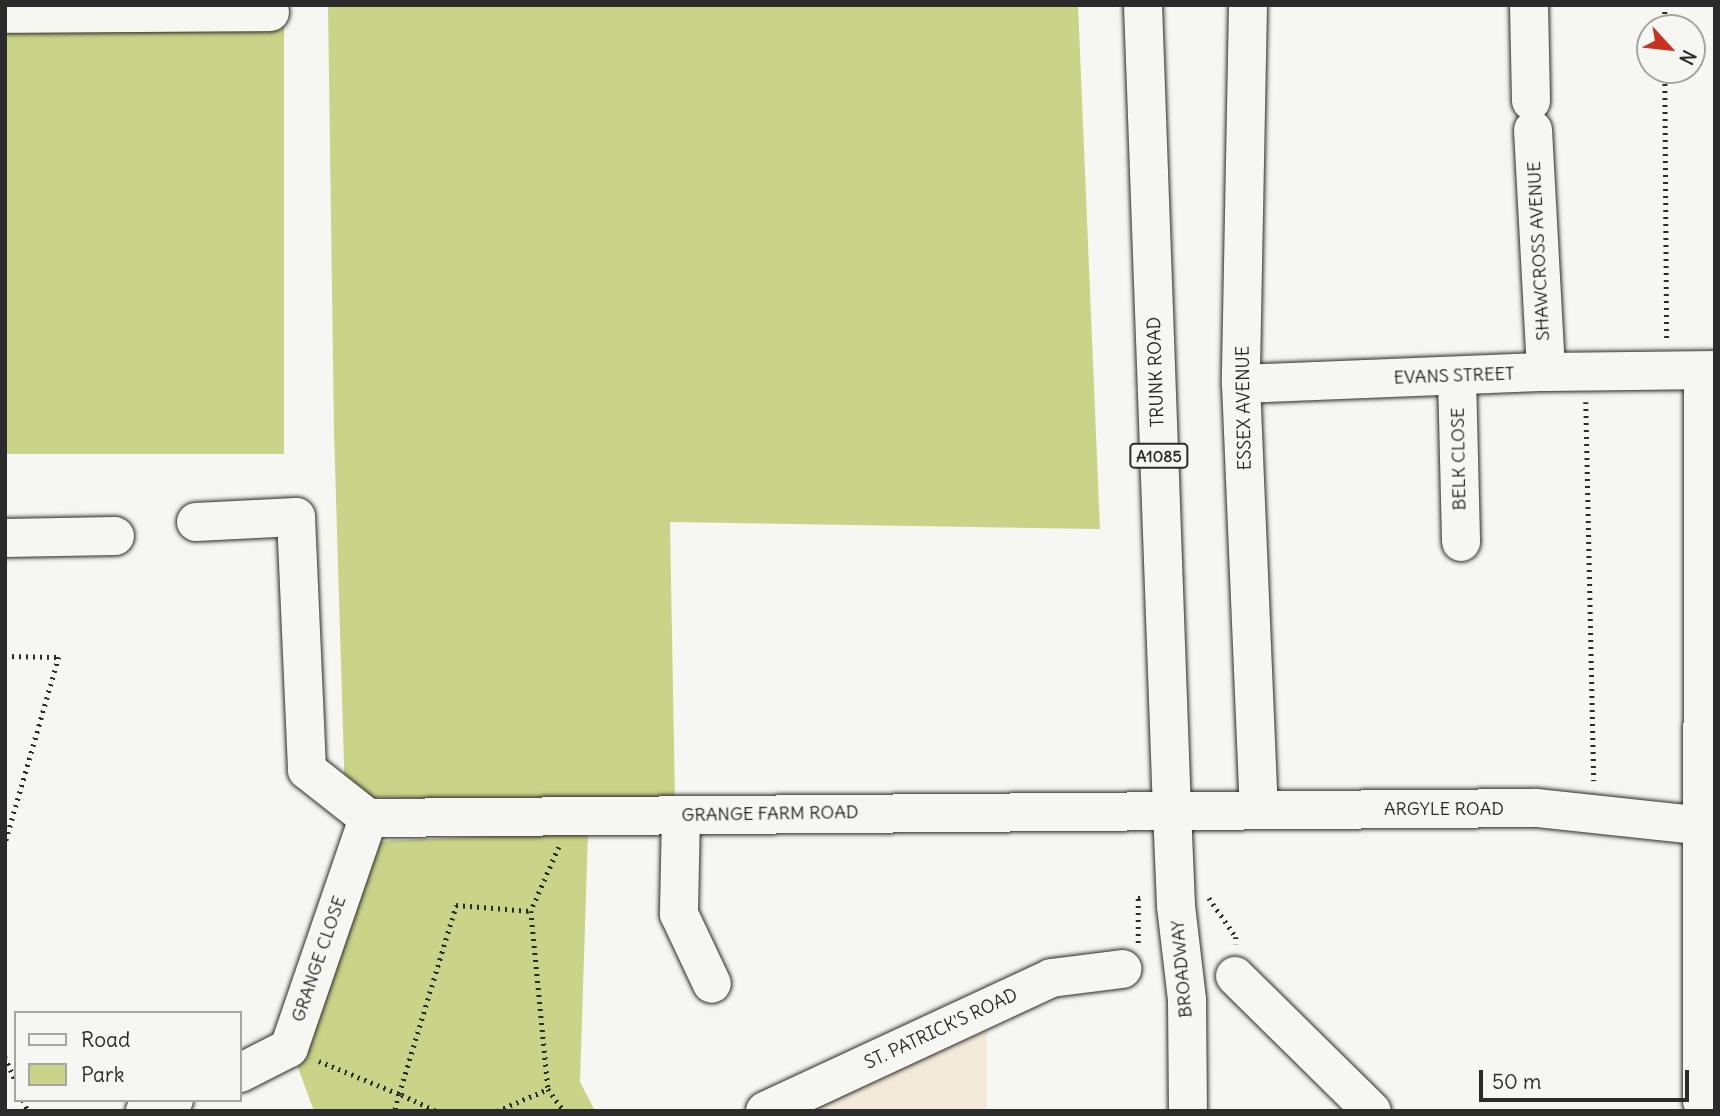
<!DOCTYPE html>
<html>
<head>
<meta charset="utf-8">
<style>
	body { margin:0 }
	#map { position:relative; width:1720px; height:1116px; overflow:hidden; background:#f6f6f2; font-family:Delius,sans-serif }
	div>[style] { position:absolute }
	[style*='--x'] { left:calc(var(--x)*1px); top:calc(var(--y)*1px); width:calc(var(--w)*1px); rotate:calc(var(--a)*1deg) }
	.built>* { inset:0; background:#f3ead9 }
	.green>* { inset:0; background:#cad488; transform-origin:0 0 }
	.path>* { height:4.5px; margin-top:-2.25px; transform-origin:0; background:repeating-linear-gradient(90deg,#2b2b2b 0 2px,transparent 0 7px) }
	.roads { filter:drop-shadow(0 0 2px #2b2b2b) drop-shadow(0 0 2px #2b2b2b) }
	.minor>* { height:38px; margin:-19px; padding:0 19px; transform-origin:19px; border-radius:19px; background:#f6f6f2 }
	.major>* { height:38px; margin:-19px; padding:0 19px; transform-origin:19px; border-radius:19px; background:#f6f6f2 }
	span { translate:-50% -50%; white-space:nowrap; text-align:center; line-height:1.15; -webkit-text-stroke:5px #f6f6f2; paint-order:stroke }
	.shield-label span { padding:2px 5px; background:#f6f6f2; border:2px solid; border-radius:5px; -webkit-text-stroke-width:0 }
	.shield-label { font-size:16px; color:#2b2b2b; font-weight:700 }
	.street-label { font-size:18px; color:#2b2b2b }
	.frame { position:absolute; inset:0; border:7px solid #2b2b2b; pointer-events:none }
	.legend { position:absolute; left:14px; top:1011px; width:228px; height:91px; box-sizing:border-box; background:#f6f6f2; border:2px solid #a5a5a2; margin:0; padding:9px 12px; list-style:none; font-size:21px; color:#2b2b2b }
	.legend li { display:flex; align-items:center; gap:14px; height:35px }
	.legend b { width:35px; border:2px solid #a5a5a2 }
	.north { position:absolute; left:1636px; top:14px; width:70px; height:70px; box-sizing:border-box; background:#f6f6f2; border:2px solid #a5a5a2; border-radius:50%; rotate:117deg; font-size:19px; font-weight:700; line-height:28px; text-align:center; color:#2b2b2b }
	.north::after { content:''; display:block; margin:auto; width:24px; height:32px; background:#c8321e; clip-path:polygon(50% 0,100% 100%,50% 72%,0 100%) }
	.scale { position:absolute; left:1479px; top:1070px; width:210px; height:32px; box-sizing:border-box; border:4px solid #2b2b2b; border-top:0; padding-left:9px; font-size:21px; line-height:24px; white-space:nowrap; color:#2b2b2b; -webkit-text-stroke:5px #f6f6f2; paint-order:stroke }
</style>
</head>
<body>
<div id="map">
	<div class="built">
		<i style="clip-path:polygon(987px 1030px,987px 1111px,796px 1111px)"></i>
	</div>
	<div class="green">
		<i style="left:5px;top:5px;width:279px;height:449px"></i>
		<i style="clip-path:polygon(328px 5px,1078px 5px,1100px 529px,670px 522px,675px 801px,345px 797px,334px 432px)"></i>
		<i style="clip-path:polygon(588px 832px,580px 1082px,595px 1111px,314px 1111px,297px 1065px,381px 841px)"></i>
	</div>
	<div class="path">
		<i style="--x:1665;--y:5;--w:23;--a:90"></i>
		<i style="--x:1665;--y:70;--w:269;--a:89.6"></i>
		<i style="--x:1586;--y:402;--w:379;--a:88.8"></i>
		<i style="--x:5;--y:656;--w:54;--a:1.1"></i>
		<i style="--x:59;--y:657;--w:195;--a:106.1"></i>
		<i style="--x:559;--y:847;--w:70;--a:113.6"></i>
		<i style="--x:531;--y:911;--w:179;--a:84.5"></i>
		<i style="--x:548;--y:1089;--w:27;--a:54"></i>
		<i style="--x:1209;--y:898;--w:47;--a:55.3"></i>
		<i style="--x:1236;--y:937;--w:7;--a:90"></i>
		<i style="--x:1138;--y:943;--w:45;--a:-90"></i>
		<i style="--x:1138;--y:898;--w:7;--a:0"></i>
		<i style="--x:5;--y:1057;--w:27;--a:66"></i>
		<i style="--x:319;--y:1061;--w:87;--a:22.4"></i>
		<i style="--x:399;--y:1094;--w:17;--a:103"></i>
		<i style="--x:23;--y:1100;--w:12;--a:66"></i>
		<i style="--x:435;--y:1111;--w:40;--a:-155"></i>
		<i style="--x:399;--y:1094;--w:197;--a:-73.2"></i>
		<i style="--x:456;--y:905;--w:75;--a:4.6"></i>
		<i style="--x:497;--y:1111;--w:56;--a:-23.3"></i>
	</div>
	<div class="roads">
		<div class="minor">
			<i style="--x:1248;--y:5;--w:379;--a:91.1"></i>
			<i style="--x:1241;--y:384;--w:426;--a:87.6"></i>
			<i style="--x:1529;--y:5;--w:96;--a:88.8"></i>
			<i style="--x:5;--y:14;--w:265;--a:-0.4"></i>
			<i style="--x:1533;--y:130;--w:242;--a:86.9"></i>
			<i style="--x:1457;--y:376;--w:166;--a:88.6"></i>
			<i style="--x:1241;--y:384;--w:305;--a:-2.3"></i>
			<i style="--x:1546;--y:372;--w:169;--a:-0.7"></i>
			<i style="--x:196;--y:522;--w:100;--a:-2.9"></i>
			<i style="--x:296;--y:517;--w:253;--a:87.5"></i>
			<i style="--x:307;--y:770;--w:78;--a:38.2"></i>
			<i style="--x:5;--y:538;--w:110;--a:-1"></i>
			<i style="--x:681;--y:815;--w:99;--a:91.2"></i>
			<i style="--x:679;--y:914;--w:77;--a:64.8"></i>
			<i style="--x:368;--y:818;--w:1168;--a:-0.49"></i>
			<i style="--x:1536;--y:808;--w:180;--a:6.1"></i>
			<i style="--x:1235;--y:976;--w:192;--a:44.6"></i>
			<i style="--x:240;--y:1073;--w:55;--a:-27"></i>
			<i style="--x:289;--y:1048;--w:243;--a:-71"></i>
			<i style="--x:1702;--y:1101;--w:730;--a:-89.92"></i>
			<i style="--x:145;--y:1111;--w:31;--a:-21"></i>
			<i style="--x:765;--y:1111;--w:315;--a:-24.9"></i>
			<i style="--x:1051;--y:978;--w:72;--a:-7.2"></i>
		</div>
		<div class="major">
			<i style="--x:1143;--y:5;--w:806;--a:87.94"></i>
			<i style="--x:1172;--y:810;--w:96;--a:87.6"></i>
			<i style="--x:1176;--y:906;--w:95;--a:83.3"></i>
			<i style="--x:1187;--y:1000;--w:111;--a:89.5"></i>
		</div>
	</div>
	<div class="shield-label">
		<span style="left:1159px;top:456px">A1085</span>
	</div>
	<div class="street-label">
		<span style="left:1539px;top:251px;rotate:-93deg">SHAWCROSS AVENUE</span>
		<span style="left:1156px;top:372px;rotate:-92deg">TRUNK ROAD</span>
		<span style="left:1454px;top:376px;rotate:-2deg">EVANS STREET</span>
		<span style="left:1244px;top:408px;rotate:-91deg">ESSEX AVENUE</span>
		<span style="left:1459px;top:459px;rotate:-91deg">BELK CLOSE</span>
		<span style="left:1444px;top:809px">ARGYLE ROAD</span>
		<span style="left:770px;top:814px;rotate:-1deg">GRANGE FARM ROAD</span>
		<span style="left:319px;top:959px;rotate:-71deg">GRANGE CLOSE</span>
		<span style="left:1182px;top:969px;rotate:-95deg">BROADWAY</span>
		<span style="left:941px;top:1029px;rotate:-25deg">ST. PATRICK'S ROAD</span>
	</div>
	<div class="frame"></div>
	<ul class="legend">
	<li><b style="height:9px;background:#f6f6f2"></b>Road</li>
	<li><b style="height:19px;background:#cad488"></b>Park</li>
	</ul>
	<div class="north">N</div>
	<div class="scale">50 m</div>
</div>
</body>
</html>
